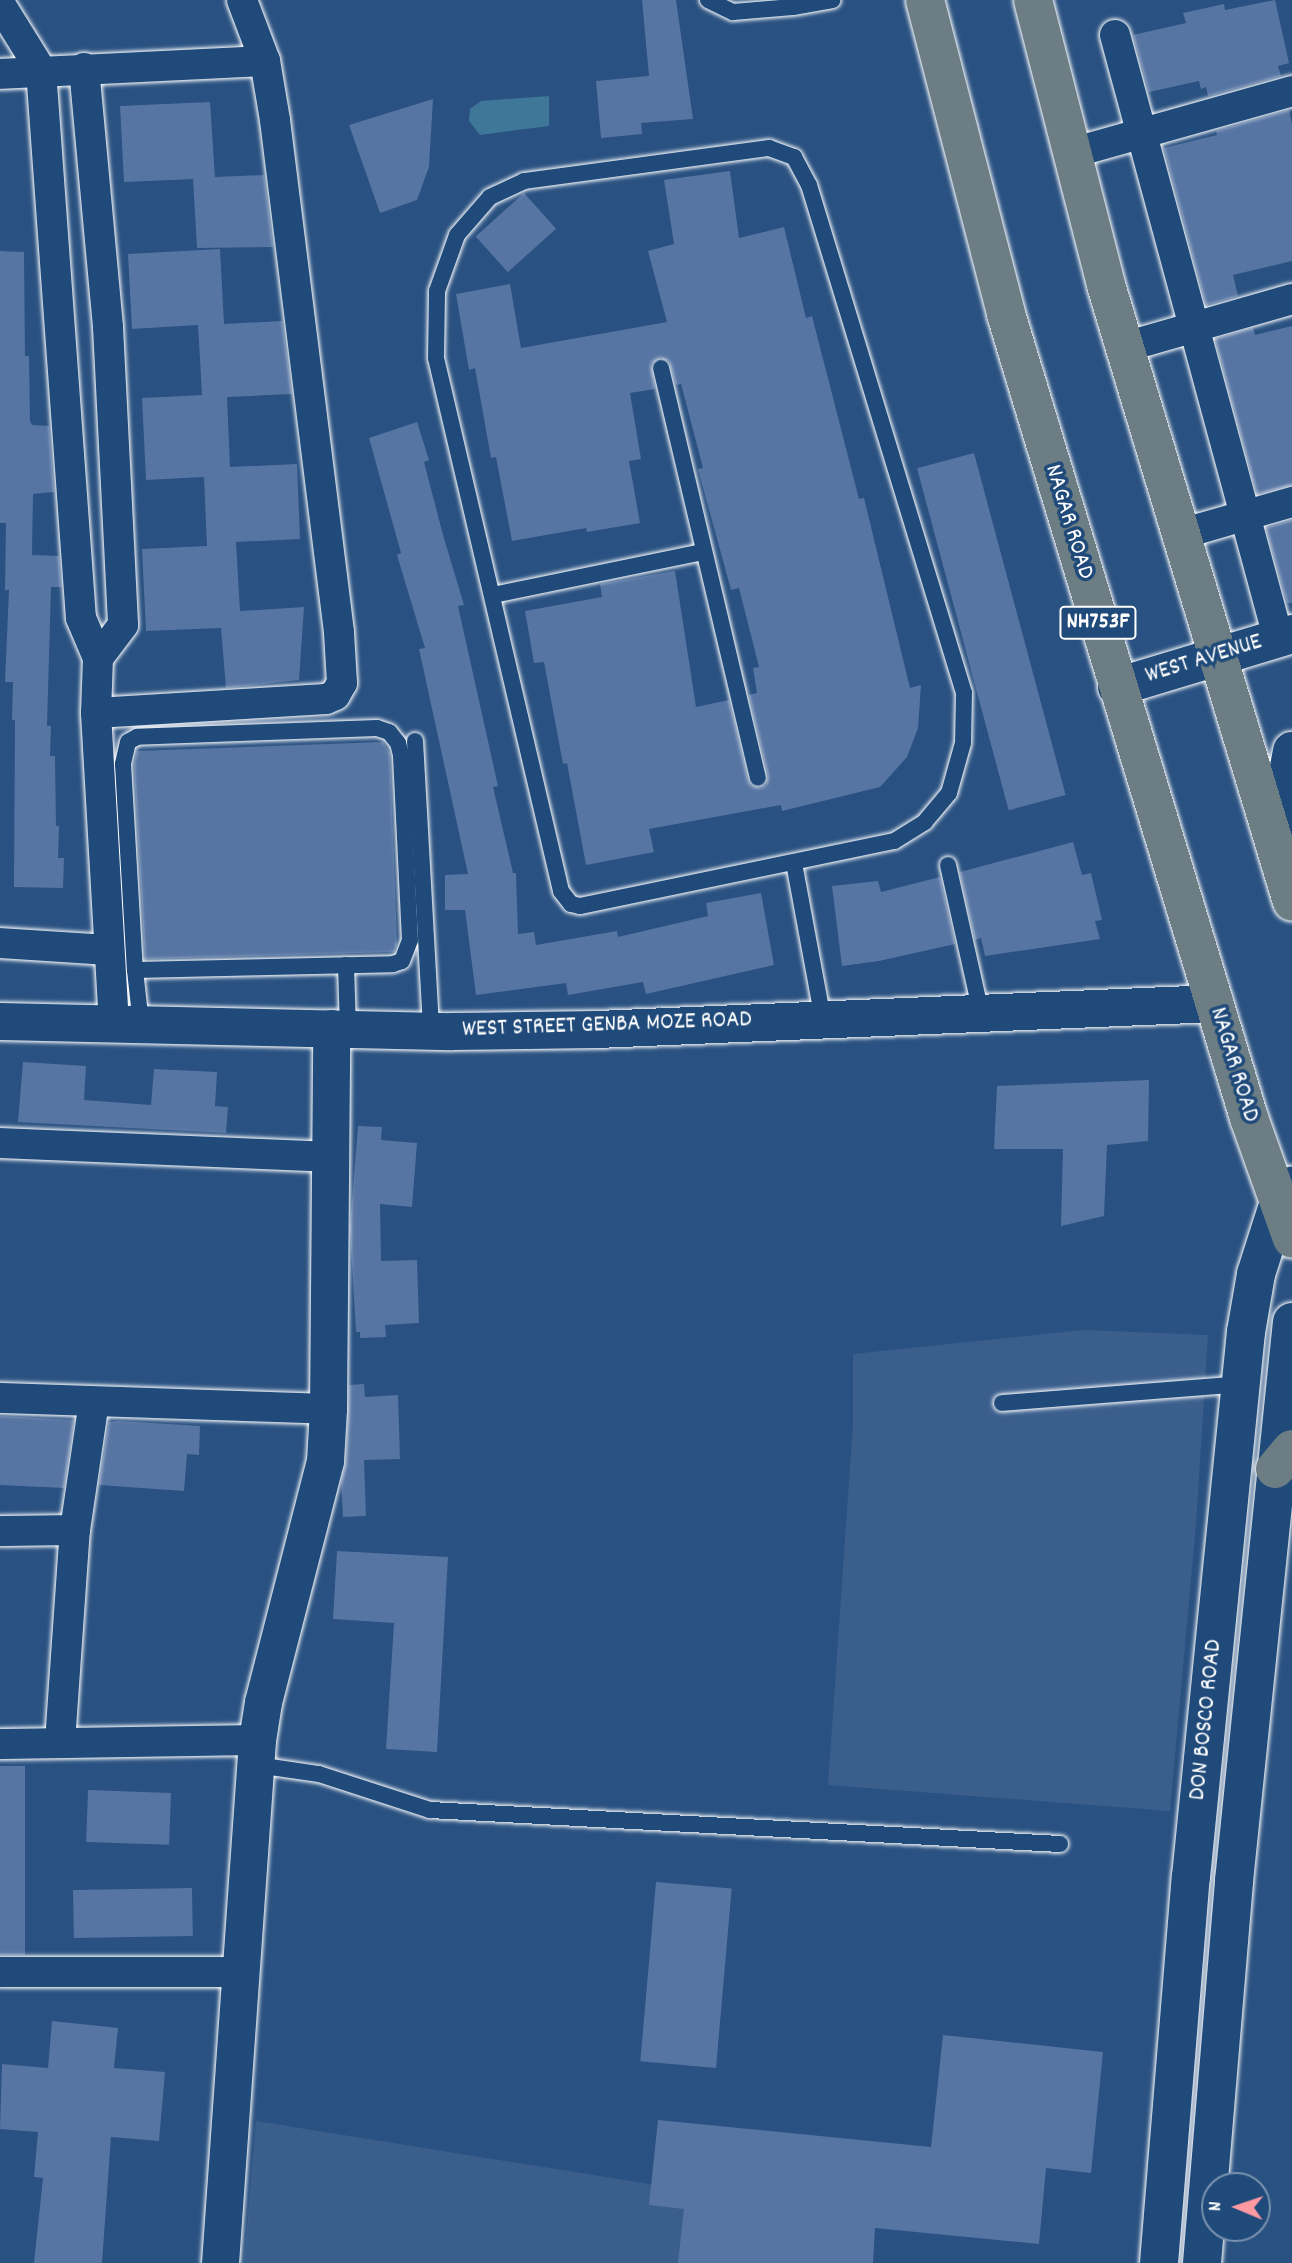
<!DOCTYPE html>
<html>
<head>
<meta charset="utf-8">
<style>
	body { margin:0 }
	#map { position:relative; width:1292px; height:2263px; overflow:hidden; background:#295181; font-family:Dekko,sans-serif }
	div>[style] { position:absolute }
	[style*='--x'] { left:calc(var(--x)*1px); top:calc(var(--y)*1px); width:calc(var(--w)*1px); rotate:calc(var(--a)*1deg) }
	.built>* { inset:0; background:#3b5f8d }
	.water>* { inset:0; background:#3f7798 }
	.building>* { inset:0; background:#5775a3; transform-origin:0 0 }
	.roads { filter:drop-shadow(0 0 2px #fff) drop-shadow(0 0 2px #fff) }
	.service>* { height:16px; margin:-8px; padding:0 8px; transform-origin:8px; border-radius:8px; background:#1f4a7a }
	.minor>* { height:30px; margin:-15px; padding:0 15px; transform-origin:15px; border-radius:15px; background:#1f4a7a }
	.tertiary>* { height:37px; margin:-18.5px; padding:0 18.5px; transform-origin:18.5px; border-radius:18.5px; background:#1f4a7a }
	.secondary>* { height:38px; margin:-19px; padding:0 19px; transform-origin:19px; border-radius:19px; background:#1f4a7a }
	.trunk>* { height:38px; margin:-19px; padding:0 19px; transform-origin:19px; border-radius:19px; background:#6c7e84 }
	span { translate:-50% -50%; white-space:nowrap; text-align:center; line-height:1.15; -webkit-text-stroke:7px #1f4a7a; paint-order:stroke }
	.shield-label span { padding:2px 5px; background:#1f4a7a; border:2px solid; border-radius:5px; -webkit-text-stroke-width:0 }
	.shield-label { font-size:23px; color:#fff; font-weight:700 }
	.street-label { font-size:24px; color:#fff }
	.north { position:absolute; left:1201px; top:2172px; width:70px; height:70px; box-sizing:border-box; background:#1f4a7a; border:2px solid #7992af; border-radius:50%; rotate:272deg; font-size:19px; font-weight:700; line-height:28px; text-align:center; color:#fff }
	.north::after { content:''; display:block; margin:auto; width:24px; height:32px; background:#ff9aa2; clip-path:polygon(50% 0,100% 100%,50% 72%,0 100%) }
</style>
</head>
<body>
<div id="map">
	<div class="built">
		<i style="clip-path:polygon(1084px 1330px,1208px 1335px,1196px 1524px,1170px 1811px,828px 1785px,853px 1424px,853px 1354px)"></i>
		<i style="clip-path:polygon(256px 2121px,849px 2216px,845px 2263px,244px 2263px)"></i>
	</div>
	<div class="water">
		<i style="clip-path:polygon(549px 96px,549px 126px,480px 135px,469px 121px,470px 109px,481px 101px)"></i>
	</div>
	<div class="building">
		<i style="clip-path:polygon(642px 0,676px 0,693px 119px,641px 123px,642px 134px,601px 138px,596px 81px,649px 76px)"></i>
		<i style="clip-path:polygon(1275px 0,1289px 63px,1278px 66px,1281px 76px,1208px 96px,1206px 87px,1201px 89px,1199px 81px,1149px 92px,1133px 35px,1186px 23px,1183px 13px,1224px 4px,1225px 10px)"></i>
		<i style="clip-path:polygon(433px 99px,429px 167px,417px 200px,380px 213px,349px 125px)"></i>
		<i style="clip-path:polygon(210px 102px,215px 177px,264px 175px,273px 247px,197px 248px,193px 179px,124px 182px,120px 106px)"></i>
		<i style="clip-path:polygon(1289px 110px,1292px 124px,1292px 261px,1233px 275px,1238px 296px,1206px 305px,1164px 148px,1217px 135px,1216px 131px)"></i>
		<i style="clip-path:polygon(730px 171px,739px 238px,784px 227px,806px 318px,812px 316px,859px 499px,864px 498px,910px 688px,921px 685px,918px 728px,907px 757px,880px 787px,782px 811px,781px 805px,649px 829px,654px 852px,586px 865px,567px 763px,563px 764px,544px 662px,534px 663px,525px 611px,602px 597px,600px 584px,675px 571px,696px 707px,729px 700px,748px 780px,751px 786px,760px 788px,766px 785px,768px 776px,749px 695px,757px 693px,753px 668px,759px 667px,739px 588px,731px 590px,698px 469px,703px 468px,681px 384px,676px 385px,669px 361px,659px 358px,651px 364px,655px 389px,630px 393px,641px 459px,629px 461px,640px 523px,587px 532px,586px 528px,512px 541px,496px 457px,491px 458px,475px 368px,469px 370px,456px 294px,510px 284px,521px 348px,667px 322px,648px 251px,674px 244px,664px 180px)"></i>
		<i style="left:524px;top:193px;width:48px;height:65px;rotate:48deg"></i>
		<i style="clip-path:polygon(220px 249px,224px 324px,282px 321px,292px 394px,227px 397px,230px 467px,297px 464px,300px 539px,236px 542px,240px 611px,304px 607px,299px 680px,226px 688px,221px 628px,146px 631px,142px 549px,207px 546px,204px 477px,146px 480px,142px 398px,202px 395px,198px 325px,132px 329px,128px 254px)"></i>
		<i style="clip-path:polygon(0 251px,24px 252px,25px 356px,29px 356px,30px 421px,32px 425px,49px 426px,54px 492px,33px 494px,32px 555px,59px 556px,61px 587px,51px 587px,47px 726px,51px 726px,50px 756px,55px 756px,56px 826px,59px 826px,58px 858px,64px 858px,63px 888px,14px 887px,15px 720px,12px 720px,13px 682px,5px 682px,9px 590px,5px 590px,6px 523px,0 523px)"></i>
		<i style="clip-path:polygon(1292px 326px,1292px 485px,1257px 494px,1215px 339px,1253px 328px,1255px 335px)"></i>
		<i style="clip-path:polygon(417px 422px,429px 460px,424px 462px,443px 535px,464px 605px,458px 606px,498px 786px,493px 787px,513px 873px,516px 873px,518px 934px,534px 932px,536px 945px,617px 931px,618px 937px,708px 916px,706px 903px,761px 893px,774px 965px,646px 994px,643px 982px,568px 995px,566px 983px,476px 995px,465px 910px,445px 910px,445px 875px,468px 874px,419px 649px,425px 648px,397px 555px,401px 553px,369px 438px)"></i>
		<i style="left:974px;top:453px;width:354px;height:59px;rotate:75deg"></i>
		<i style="clip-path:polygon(1292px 520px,1292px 603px,1287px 603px,1266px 528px)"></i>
		<i style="clip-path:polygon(383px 742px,390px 754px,397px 945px,394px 952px,145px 959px,134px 765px,137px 751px)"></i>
		<i style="clip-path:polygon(1073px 842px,1082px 875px,1091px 873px,1102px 920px,1095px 921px,1100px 939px,985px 956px,981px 938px,975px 940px,960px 872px)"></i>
		<i style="clip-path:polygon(940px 877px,955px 944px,879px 961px,842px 966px,832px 886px,878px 881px,881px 892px)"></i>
		<i style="clip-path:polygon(23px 1062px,86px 1066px,84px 1100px,151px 1105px,154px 1069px,217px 1072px,215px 1106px,228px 1107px,226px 1133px,18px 1122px)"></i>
		<i style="clip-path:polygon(1149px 1080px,1148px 1141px,1107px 1145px,1104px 1216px,1061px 1226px,1063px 1149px,994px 1149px,997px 1086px)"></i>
		<i style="clip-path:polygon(358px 1126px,382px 1127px,381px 1140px,417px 1143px,412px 1207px,380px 1204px,381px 1261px,417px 1260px,419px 1323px,385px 1325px,386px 1337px,360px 1338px,360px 1332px,356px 1332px,350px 1228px)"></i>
		<i style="clip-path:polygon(364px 1384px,365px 1397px,398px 1395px,400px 1459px,364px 1460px,366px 1516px,343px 1517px,341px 1482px,346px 1462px,349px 1385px)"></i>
		<i style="clip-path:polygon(0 1416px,74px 1420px,64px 1488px,0 1485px)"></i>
		<i style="clip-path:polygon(118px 1421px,200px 1426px,199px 1455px,187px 1454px,184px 1491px,99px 1485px,109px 1422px)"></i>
		<i style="clip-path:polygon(337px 1551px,448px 1557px,437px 1752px,386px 1749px,394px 1623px,333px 1619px)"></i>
		<i style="left:25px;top:1766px;width:189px;height:25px;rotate:90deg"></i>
		<i style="left:88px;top:1790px;width:83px;height:52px;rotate:2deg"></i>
		<i style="left:656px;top:1882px;width:76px;height:180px;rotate:5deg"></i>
		<i style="left:192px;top:1888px;width:48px;height:119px;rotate:89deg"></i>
		<i style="clip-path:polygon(52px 2021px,118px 2028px,114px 2068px,165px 2072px,159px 2141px,111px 2137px,102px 2263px,34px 2263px,43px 2178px,34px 2177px,38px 2132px,0 2129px,2px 2064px,48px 2068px)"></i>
		<i style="clip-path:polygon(943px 2035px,1103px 2052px,1091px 2173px,1046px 2168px,1039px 2244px,875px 2228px,873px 2263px,678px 2263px,684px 2209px,649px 2205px,658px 2120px,931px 2147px)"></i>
	</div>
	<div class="roads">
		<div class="service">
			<i style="--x:708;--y:0;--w:28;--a:26"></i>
			<i style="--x:733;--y:12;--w:60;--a:-4.8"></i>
			<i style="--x:793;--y:7;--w:40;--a:-10"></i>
			<i style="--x:769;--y:148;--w:27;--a:20"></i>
			<i style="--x:794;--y:157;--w:32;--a:62"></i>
			<i style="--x:809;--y:185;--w:531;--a:73.03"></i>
			<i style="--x:964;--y:693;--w:50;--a:91.1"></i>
			<i style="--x:963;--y:743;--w:52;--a:105.6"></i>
			<i style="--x:949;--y:793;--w:38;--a:130"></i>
			<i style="--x:925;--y:822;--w:36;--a:148"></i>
			<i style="--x:894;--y:841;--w:321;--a:168.3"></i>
			<i style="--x:580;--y:906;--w:9;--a:-167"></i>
			<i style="--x:571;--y:904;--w:16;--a:-128"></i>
			<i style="--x:561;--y:891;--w:547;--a:-103.2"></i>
			<i style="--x:436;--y:358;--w:67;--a:-89.1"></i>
			<i style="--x:437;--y:291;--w:59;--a:-70.3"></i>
			<i style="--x:457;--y:235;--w:50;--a:-49"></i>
			<i style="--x:490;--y:197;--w:38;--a:-25"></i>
			<i style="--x:524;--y:181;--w:247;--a:-7.7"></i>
			<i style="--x:661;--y:368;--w:421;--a:76.7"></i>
			<i style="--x:493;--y:595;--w:214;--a:-11.6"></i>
			<i style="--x:415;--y:741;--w:289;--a:86.8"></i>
			<i style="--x:794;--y:863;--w:159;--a:79.5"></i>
			<i style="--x:948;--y:865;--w:152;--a:77.4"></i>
			<i style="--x:346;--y:965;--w:63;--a:88.2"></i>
			<i style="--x:135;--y:970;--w:258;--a:-1.3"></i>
			<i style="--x:393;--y:964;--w:9;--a:-18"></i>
			<i style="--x:402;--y:961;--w:22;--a:-69"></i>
			<i style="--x:410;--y:940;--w:185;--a:-92.8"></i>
			<i style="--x:401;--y:755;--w:12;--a:-104"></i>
			<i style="--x:398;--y:743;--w:14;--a:-129"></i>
			<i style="--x:389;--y:732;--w:13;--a:-162"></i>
			<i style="--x:377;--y:728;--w:240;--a:177.9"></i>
			<i style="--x:137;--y:737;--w:10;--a:151"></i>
			<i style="--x:128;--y:742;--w:23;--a:103"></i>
			<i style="--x:123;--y:764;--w:206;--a:86.7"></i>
			<i style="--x:135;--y:970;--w:54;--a:83.7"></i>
			<i style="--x:1002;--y:1403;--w:240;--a:-4.5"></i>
			<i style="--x:257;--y:1765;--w:63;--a:8.3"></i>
			<i style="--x:319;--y:1774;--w:117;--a:18"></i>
			<i style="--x:430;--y:1810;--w:631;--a:3.09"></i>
		</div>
		<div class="minor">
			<i style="--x:0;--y:4;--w:78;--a:58.2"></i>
			<i style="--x:41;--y:70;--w:549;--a:85.83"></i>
			<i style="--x:81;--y:618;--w:43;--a:67"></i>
			<i style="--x:98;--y:658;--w:55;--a:92.1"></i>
			<i style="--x:96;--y:713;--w:312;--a:86.7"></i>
			<i style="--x:1115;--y:35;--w:624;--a:74.85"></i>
			<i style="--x:84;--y:68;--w:260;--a:84.7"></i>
			<i style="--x:108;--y:327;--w:298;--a:87.1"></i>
			<i style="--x:123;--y:625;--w:41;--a:127.1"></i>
			<i style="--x:0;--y:74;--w:265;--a:-2.8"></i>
			<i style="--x:1072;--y:153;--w:229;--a:-15.7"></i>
			<i style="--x:1125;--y:347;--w:174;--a:-16"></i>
			<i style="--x:1181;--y:534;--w:116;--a:-16.1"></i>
			<i style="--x:96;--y:713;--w:230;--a:-3.5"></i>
			<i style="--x:326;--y:699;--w:10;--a:-24"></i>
			<i style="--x:335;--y:695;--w:14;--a:-60"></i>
			<i style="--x:342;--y:683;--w:51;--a:-93.4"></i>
			<i style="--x:339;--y:632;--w:516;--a:-97.13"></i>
			<i style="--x:275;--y:120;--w:60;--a:-99.6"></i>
			<i style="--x:265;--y:61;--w:65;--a:-110.7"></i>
			<i style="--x:0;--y:943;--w:109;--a:3.7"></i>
			<i style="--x:0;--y:1143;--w:330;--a:2.4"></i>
			<i style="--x:0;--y:1398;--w:328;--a:1.9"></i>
			<i style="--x:0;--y:1531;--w:75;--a:-0.8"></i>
			<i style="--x:60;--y:1742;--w:213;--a:-86"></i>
			<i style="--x:75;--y:1530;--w:129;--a:-81.6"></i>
			<i style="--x:0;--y:1744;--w:257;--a:-0.9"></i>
			<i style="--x:0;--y:1972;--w:242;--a:0"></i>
		</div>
		<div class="tertiary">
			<i style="--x:0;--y:1021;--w:451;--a:1.3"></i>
			<i style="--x:451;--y:1031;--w:146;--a:-0.8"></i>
			<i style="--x:597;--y:1029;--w:618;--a:-2.41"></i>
			<i style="--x:220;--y:2263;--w:524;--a:-85.95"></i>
			<i style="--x:257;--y:1740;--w:38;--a:-81"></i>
			<i style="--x:263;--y:1702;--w:249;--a:-75.6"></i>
			<i style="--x:325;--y:1461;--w:52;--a:-86.7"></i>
			<i style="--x:328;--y:1409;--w:381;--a:-89.5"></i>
		</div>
		<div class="secondary">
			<i style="--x:1117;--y:687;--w:183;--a:-16.8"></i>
			<i style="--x:1284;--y:857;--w:53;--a:-92.2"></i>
			<i style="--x:1282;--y:804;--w:54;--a:-79.3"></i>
			<i style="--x:1159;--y:2263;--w:387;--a:-85.3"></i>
			<i style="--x:1191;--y:1877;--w:548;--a:-84.24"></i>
			<i style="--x:1246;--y:1332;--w:59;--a:-80.2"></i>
			<i style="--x:1256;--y:1274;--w:72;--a:-72.3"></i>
			<i style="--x:1278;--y:1205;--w:24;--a:-54"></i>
			<i style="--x:1202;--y:2263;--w:383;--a:-85.2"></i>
			<i style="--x:1234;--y:1881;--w:562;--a:-84.08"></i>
		</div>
		<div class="trunk">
			<i style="--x:925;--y:0;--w:324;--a:75.5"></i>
			<i style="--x:1006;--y:314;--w:840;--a:73.18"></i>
			<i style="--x:1249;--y:1118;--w:128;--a:70.4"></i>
			<i style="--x:1033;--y:0;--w:294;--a:75.6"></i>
			<i style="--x:1106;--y:285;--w:644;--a:73.22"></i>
			<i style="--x:1275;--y:1469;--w:26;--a:-50"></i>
		</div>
	</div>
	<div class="shield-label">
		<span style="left:1098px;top:623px">NH753F</span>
	</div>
	<div class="street-label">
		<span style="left:1068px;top:522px;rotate:73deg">NAGAR ROAD</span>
		<span style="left:1204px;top:660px;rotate:-17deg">WEST AVENUE</span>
		<span style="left:607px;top:1026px;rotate:-2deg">WEST STREET GENBA MOZE ROAD</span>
		<span style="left:1233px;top:1065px;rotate:73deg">NAGAR ROAD</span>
		<span style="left:1207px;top:1720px;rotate:-84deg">DON BOSCO ROAD</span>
	</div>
	<div class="north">N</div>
</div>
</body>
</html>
